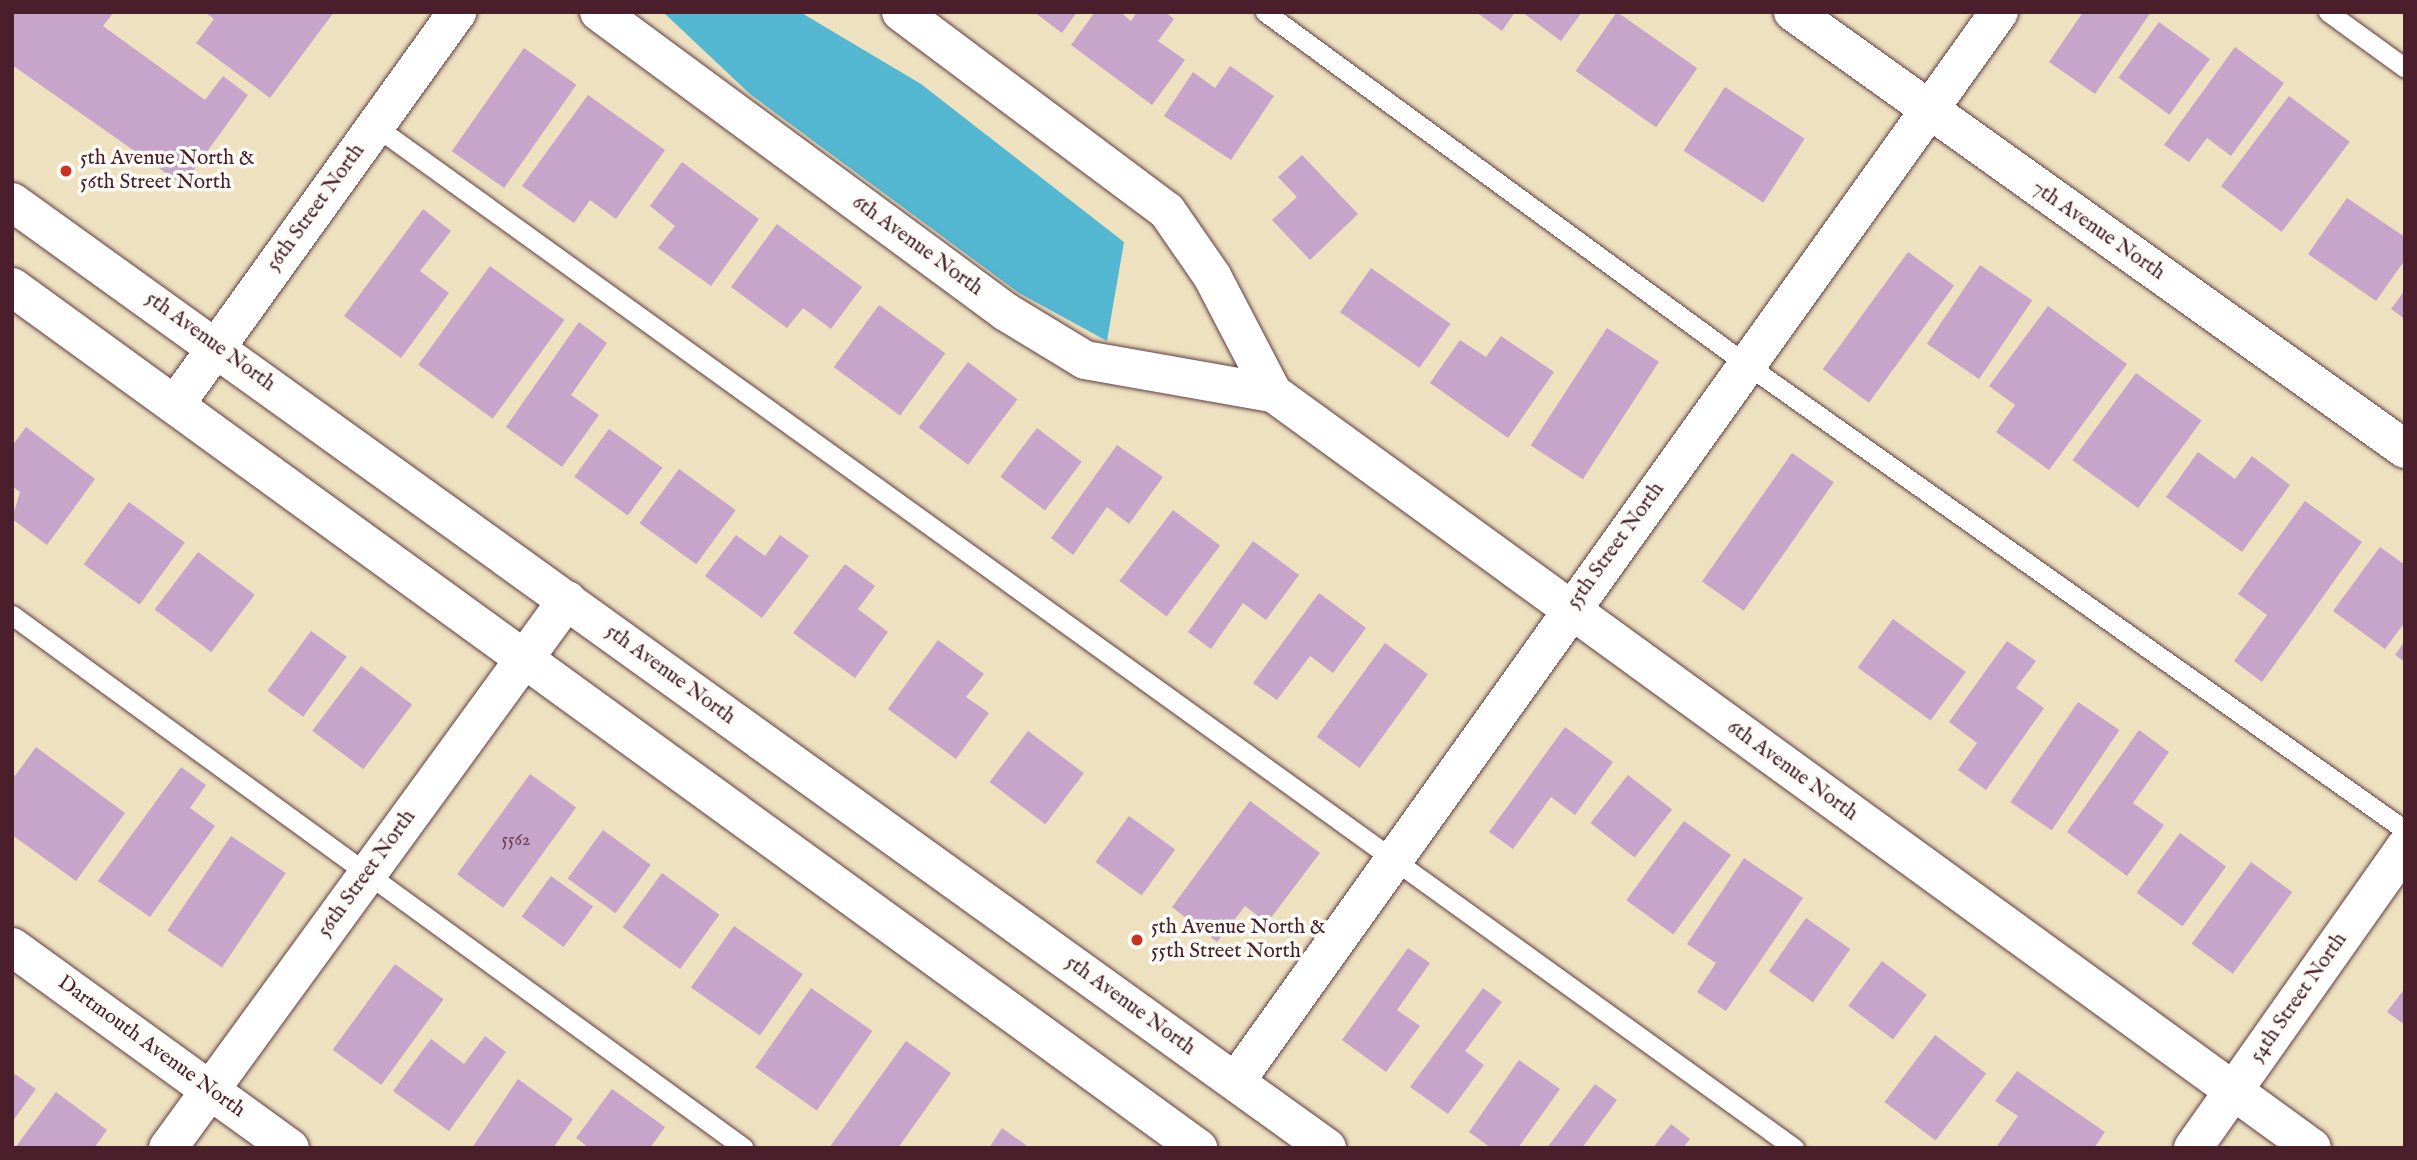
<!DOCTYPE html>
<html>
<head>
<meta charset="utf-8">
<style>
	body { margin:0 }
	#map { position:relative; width:2417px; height:1160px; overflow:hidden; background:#ede1c0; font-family:"IM FELL English",serif }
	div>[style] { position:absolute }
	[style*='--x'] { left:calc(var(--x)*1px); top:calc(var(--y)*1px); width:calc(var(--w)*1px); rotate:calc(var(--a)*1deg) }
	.water>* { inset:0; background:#54b7d2 }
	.building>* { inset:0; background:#c7a4ca; transform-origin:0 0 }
	.roads { filter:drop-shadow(0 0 2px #623c41) drop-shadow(0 0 2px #623c41) }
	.service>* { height:19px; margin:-9.5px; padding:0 9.5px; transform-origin:9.5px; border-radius:9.5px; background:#fff }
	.minor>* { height:38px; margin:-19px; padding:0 19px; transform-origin:19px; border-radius:19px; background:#fff }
	.primary>* { height:38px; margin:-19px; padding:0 19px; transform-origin:19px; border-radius:19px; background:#fff }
	.dots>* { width:19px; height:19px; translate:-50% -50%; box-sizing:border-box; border:4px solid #fdfcf7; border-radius:50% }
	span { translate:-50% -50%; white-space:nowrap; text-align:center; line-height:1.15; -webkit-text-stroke:7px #fdfcf7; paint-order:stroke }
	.number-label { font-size:18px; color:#694053 }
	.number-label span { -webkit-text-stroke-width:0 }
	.poi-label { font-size:21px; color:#4a1f2b }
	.left { translate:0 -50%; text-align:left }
	.street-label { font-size:21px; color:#4a1f2b }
	.frame { position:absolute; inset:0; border:14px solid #4a1f2b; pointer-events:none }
</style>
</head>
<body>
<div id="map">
	<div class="water">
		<i style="clip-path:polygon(663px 12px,800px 12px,921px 84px,1124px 242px,1107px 341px,1019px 293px,750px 94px)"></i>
	</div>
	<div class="building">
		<i style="clip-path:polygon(12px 12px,114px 12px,103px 26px,205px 100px,223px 76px,248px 95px,183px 185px,12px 65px)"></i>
		<i style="clip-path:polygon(205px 12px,334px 12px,270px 98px,196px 43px,214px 19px)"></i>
		<i style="clip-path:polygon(1034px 12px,1077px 12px,1062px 33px)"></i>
		<i style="clip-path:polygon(1095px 12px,1120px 12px,1131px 21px,1137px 12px,1165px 12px,1174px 19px,1158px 41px,1185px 60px,1152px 105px,1071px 45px)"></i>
		<i style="clip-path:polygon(1476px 12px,1515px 12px,1502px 31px)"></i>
		<i style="clip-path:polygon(1522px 12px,1582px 12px,1561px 41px)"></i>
		<i style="left:1617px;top:12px;width:98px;height:72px;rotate:35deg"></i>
		<i style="clip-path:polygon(2083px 12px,2151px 12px,2095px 94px,2049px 62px)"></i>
		<i style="left:2159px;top:22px;width:63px;height:69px;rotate:36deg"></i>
		<i style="clip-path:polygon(2235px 47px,2284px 83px,2231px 156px,2207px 138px,2189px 162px,2164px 145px)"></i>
		<i style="left:524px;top:48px;width:64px;height:126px;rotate:35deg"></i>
		<i style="clip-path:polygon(1230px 66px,1274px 96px,1231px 160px,1164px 116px,1193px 72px,1215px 88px)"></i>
		<i style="left:1725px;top:87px;width:95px;height:76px;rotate:33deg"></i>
		<i style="clip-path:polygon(588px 95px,665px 150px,616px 219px,590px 200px,574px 223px,522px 186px)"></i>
		<i style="left:2289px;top:96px;width:76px;height:113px;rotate:37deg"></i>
		<i style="clip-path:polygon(1302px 155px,1358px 214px,1310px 260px,1272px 220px,1297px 197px,1278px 177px)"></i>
		<i style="clip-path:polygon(682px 162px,759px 219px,711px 286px,658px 248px,675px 226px,650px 206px)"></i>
		<i style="clip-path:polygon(2347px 198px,2405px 237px,2405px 260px,2376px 301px,2308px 254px)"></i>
		<i style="clip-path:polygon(423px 209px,451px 231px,420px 271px,449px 293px,401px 358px,344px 316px)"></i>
		<i style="clip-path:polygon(777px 224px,862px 287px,831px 329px,803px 308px,787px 328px,731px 287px)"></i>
		<i style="left:1908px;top:252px;width:57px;height:145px;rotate:36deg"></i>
		<i style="left:1980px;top:265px;width:63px;height:95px;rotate:34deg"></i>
		<i style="left:490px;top:266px;width:92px;height:122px;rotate:36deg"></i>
		<i style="left:1371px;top:268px;width:97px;height:54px;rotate:35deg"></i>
		<i style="clip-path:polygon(2405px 290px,2405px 319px,2391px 309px)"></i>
		<i style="left:879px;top:305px;width:82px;height:77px;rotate:36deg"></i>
		<i style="clip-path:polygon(2048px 306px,2127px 364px,2049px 470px,1996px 432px,2015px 405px,1989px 386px)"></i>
		<i style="clip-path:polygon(579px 322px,607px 343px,571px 395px,599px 415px,562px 467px,506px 427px)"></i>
		<i style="left:1607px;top:328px;width:62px;height:140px;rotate:33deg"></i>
		<i style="clip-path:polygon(1501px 336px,1554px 372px,1508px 438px,1430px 383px,1460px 340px,1486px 357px)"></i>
		<i style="left:968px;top:362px;width:62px;height:82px;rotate:37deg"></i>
		<i style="left:2136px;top:373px;width:81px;height:108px;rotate:36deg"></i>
		<i style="clip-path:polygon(26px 427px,95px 479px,47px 545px,12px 519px,20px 492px,12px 486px,12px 446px)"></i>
		<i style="left:1037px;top:428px;width:56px;height:61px;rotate:37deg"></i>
		<i style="left:609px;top:429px;width:66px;height:59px;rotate:36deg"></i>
		<i style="clip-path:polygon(1117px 445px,1163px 477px,1129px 524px,1107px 507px,1073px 555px,1051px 538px)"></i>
		<i style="clip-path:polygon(2198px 452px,2235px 479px,2252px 456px,2290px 485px,2242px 552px,2166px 497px)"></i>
		<i style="left:1792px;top:453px;width:51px;height:157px;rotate:35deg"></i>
		<i style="left:679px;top:469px;width:70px;height:67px;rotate:36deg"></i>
		<i style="clip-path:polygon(2305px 501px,2362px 542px,2262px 682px,2234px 661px,2267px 615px,2238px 594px)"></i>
		<i style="left:129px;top:502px;width:69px;height:77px;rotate:36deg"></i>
		<i style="left:1173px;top:510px;width:59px;height:89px;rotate:37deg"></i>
		<i style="clip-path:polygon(736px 535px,765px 556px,780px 535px,809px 556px,762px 618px,705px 576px)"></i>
		<i style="clip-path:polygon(1253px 541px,1299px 575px,1266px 620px,1243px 603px,1211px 649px,1188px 632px)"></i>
		<i style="clip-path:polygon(2380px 547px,2405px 565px,2405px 622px,2385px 649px,2333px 611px)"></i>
		<i style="left:198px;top:552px;width:71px;height:72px;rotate:37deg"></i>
		<i style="clip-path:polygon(845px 564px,875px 586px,858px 609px,888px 632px,855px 678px,793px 633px)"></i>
		<i style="clip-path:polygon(1319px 593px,1366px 628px,1333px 673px,1310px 656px,1277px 700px,1253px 683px)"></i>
		<i style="left:1893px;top:619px;width:90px;height:60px;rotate:36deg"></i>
		<i style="left:311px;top:631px;width:44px;height:74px;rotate:36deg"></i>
		<i style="clip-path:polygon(938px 640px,984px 674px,966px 697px,989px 713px,956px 759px,888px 709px)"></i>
		<i style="clip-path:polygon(2007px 641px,2036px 661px,2016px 688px,2044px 708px,1986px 790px,1958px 770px,1977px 743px,1949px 722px)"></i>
		<i style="clip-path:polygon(2405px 641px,2405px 662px,2395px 655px)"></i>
		<i style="left:1385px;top:643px;width:53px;height:116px;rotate:36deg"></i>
		<i style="left:361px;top:666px;width:64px;height:81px;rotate:37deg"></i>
		<i style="left:2078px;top:702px;width:50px;height:121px;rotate:34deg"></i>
		<i style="clip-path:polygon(1565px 727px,1613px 762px,1575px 815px,1551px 797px,1513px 849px,1489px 832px)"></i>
		<i style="clip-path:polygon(2139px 730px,2169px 752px,2133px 803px,2164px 825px,2127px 876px,2067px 832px)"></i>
		<i style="left:1028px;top:731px;width:70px;height:64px;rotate:37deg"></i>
		<i style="clip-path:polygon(36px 747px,125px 813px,76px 881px,12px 835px,12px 780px)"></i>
		<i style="clip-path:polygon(181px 767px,206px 785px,190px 808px,215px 826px,150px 917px,98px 881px)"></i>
		<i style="left:530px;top:774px;width:57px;height:124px;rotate:36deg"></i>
		<i style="left:1628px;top:775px;width:56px;height:61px;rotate:38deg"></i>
		<i style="clip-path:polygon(1250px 801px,1320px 853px,1267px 923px,1245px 906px,1217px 942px,1172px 907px)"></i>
		<i style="left:1129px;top:816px;width:57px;height:57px;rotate:36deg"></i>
		<i style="left:1684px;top:821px;width:58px;height:98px;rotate:36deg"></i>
		<i style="left:603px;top:830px;width:59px;height:60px;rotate:36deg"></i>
		<i style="left:2180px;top:833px;width:57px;height:74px;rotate:36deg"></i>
		<i style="left:231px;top:836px;width:66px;height:114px;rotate:34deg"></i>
		<i style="clip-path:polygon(1744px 858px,1803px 898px,1726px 1011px,1697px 992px,1716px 963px,1687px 944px)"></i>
		<i style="left:2251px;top:862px;width:51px;height:101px;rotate:36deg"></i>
		<i style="left:662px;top:873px;width:71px;height:67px;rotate:36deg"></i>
		<i style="left:551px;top:876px;width:52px;height:50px;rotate:36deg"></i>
		<i style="left:1806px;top:918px;width:54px;height:65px;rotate:35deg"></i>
		<i style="left:734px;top:926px;width:84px;height:75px;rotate:35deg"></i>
		<i style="clip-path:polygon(1408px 948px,1430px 963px,1397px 1010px,1420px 1026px,1386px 1072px,1342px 1040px)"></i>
		<i style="left:1882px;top:961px;width:56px;height:56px;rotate:37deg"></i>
		<i style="left:395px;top:964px;width:60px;height:106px;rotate:36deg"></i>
		<i style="left:811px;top:988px;width:75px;height:97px;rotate:35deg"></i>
		<i style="clip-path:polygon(1483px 988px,1502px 1002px,1465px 1051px,1484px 1065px,1448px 1114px,1410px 1087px)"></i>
		<i style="clip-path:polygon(2405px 988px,2405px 1025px,2387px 1012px)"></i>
		<i style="left:1935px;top:1035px;width:64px;height:84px;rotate:37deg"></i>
		<i style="clip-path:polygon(485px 1036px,506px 1052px,449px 1131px,393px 1091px,431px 1039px,464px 1064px)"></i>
		<i style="clip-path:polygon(906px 1041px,951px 1073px,898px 1148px,829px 1148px)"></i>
		<i style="clip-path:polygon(1519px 1060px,1560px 1089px,1518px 1148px,1491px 1148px,1469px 1132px)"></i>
		<i style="clip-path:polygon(2017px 1071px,2105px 1132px,2094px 1148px,1997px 1146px,2018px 1116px,1995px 1101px)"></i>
		<i style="clip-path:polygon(12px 1072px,36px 1089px,12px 1122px)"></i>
		<i style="clip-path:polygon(518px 1079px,573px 1119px,553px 1148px,472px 1148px)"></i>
		<i style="clip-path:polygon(1595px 1084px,1617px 1100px,1582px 1148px,1547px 1148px)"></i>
		<i style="clip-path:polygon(612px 1089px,665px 1127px,650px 1148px,589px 1148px,576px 1138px)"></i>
		<i style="clip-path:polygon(56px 1092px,107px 1130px,94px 1148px,15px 1148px)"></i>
		<i style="clip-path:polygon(1671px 1124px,1690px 1139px,1683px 1148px,1653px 1148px)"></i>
		<i style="clip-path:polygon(1002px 1128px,1030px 1148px,989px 1148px)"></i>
	</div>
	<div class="roads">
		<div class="service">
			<i style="--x:1265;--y:12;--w:596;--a:36.2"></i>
			<i style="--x:1746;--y:364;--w:807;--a:35.27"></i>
			<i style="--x:2328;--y:12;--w:95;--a:36"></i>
			<i style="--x:375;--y:126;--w:1749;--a:35.76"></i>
			<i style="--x:12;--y:615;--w:905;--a:36.06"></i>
		</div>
		<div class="minor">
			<i style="--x:599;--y:12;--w:506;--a:36.39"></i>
			<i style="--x:1006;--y:312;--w:92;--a:31.3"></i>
			<i style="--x:1085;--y:360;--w:191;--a:10"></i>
			<i style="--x:901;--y:12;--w:332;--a:36.8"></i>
			<i style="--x:1167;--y:211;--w:79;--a:55.3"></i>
			<i style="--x:1212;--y:276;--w:132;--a:62.5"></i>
			<i style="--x:1273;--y:393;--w:1284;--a:36"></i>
			<i style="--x:1793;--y:12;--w:752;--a:35.53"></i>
			<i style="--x:175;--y:405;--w:484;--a:-54.3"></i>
			<i style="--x:12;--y:947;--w:343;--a:35.9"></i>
			<i style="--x:1236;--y:1081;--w:1313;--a:-54.48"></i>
			<i style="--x:168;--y:1148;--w:678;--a:-53.94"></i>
			<i style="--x:2193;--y:1148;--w:368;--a:-54.8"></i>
		</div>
		<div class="primary">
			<i style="--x:12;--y:202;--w:1620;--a:35.73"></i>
			<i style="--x:12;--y:287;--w:1466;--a:35.98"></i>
		</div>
	</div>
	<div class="dots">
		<i style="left:66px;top:171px;background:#c8321e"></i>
		<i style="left:1137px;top:940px;background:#c8321e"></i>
	</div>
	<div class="number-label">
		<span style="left:516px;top:841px">5562</span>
	</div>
	<div class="poi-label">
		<span class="left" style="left:80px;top:171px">5th Avenue North &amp;<br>56th Street North</span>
		<span class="left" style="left:1151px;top:940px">5th Avenue North &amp;<br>55th Street North</span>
	</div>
	<div class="street-label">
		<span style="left:316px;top:208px;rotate:-54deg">56th Street North</span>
		<span style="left:2098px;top:231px;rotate:35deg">7th Avenue North</span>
		<span style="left:917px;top:246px;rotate:36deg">6th Avenue North</span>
		<span style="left:210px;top:342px;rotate:36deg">5th Avenue North</span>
		<span style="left:1616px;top:546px;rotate:-54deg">55th Street North</span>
		<span style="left:670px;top:675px;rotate:36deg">5th Avenue North</span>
		<span style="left:1792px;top:771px;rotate:36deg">6th Avenue North</span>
		<span style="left:367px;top:874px;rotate:-54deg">56th Street North</span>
		<span style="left:2299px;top:998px;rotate:-55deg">54th Street North</span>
		<span style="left:1130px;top:1006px;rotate:36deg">5th Avenue North</span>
		<span style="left:151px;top:1047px;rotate:36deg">Dartmouth Avenue North</span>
	</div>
	<div class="frame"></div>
</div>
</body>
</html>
